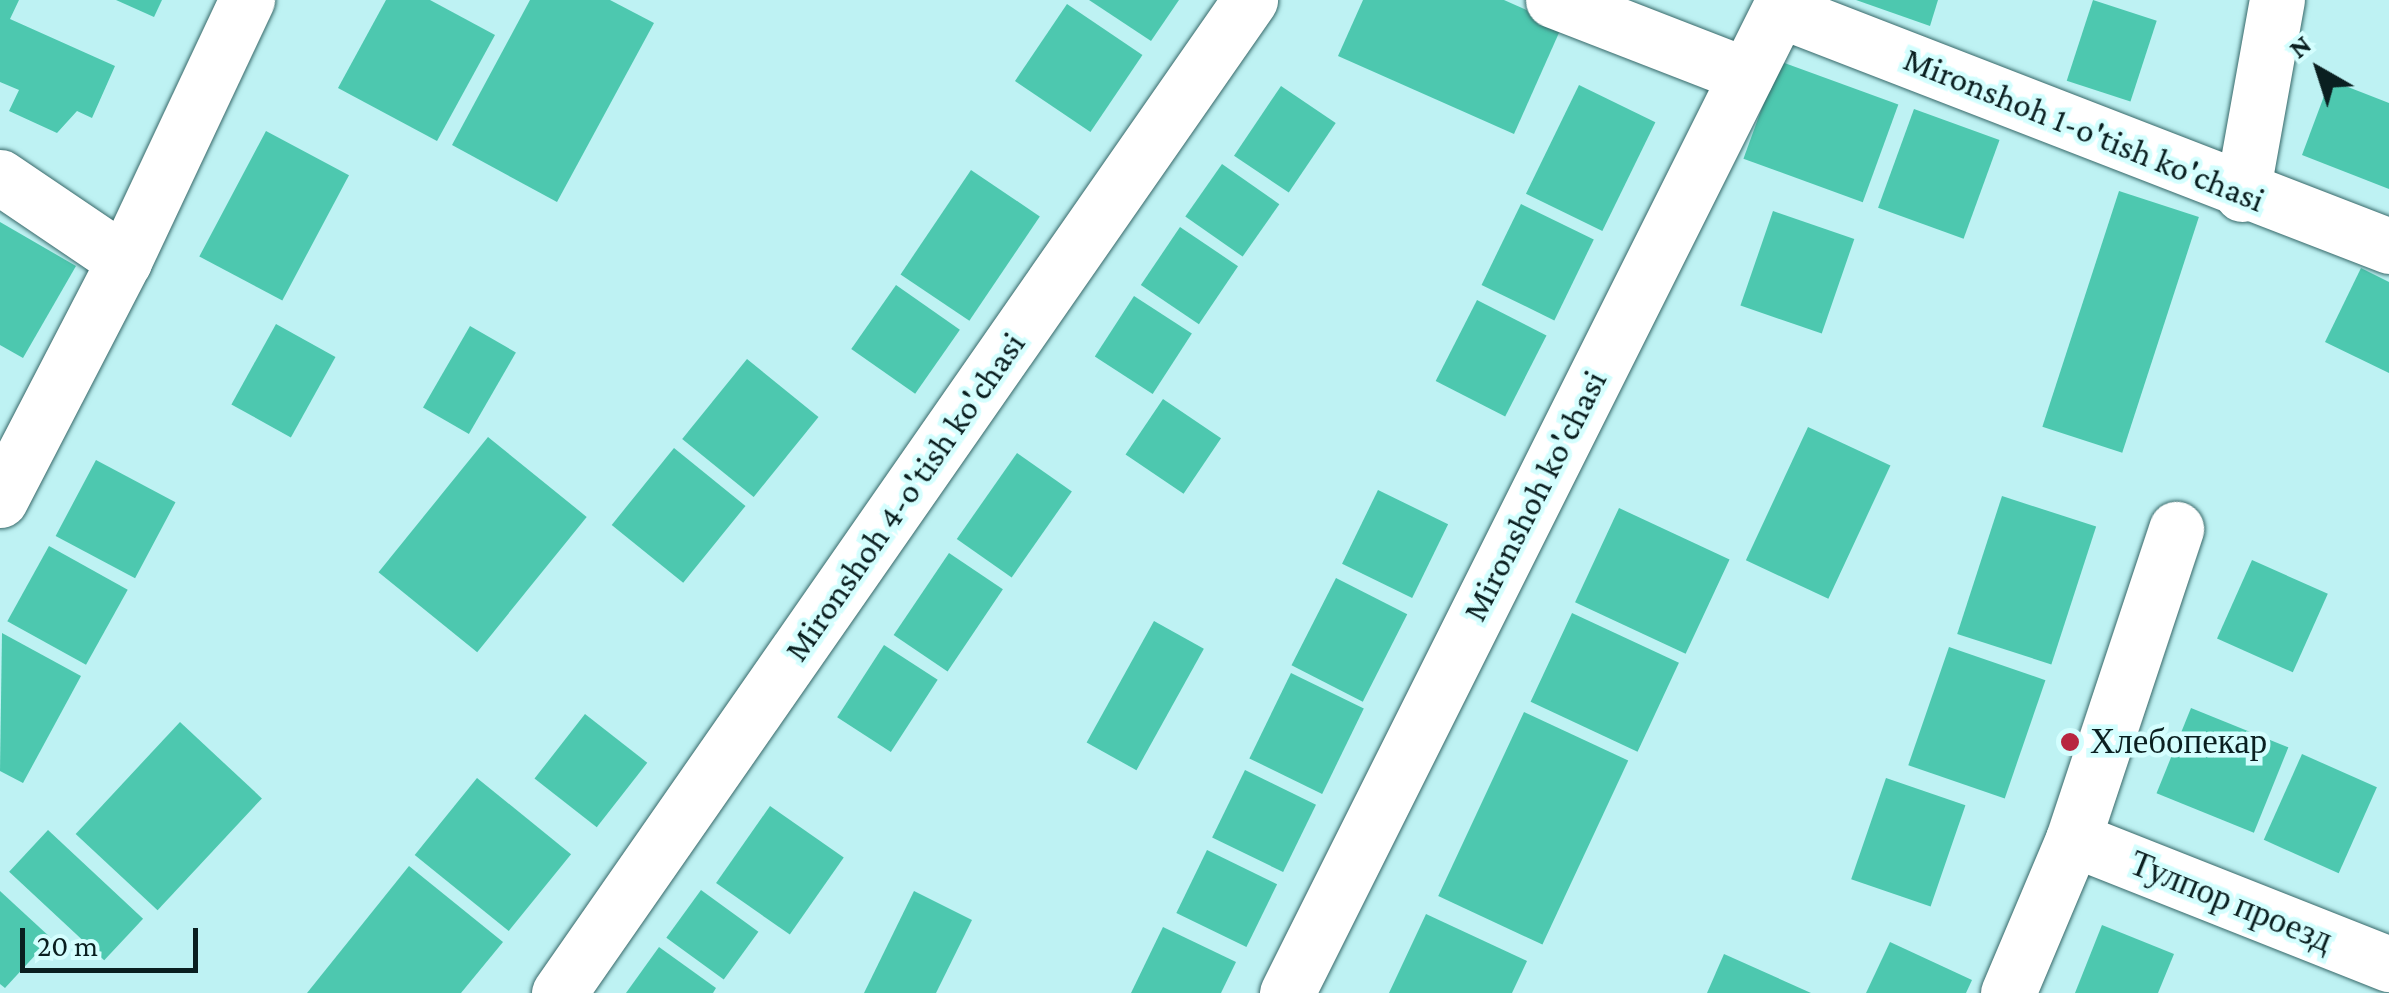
<!DOCTYPE html>
<html>
<head>
<meta charset="utf-8">
<style>
	body { margin:0 }
	#map { position:relative; width:2389px; height:993px; overflow:hidden; background:#bef2f3; font-family:"Crimson Pro",serif }
	div>[style] { position:absolute }
	[style*='--x'] { left:calc(var(--x)*1px); top:calc(var(--y)*1px); width:calc(var(--w)*1px); rotate:calc(var(--a)*1deg) }
	.building>* { inset:0; background:#4dc8af; transform-origin:0 0 }
	.roads { filter:drop-shadow(0 0 2px #376869) drop-shadow(0 0 2px #376869) }
	.minor>* { height:55px; margin:-27.5px; padding:0 27.5px; transform-origin:27.5px; border-radius:27.5px; background:#fff }
	.dots>* { width:28px; height:28px; translate:-50% -50%; box-sizing:border-box; border:5px solid #d4fefe; border-radius:50% }
	span { translate:-50% -50%; white-space:nowrap; text-align:center; line-height:1.15; -webkit-text-stroke:9px #d4fefe; paint-order:stroke }
	.street-label { font-size:35px; color:#0a1f20 }
	.poi-label { font-size:35px; color:#0a1f20 }
	.left { translate:0 -50%; text-align:left }
	.north { position:absolute; left:2269px; top:20px; width:100px; height:100px; -webkit-text-stroke:8px #d4fefe; paint-order:stroke; rotate:321deg; font-size:28px; font-weight:700; line-height:40px; text-align:center; color:#0a1f20 }
	.north::after { content:''; display:block; margin:auto; width:35px; height:45px; background:#0a1f20; clip-path:polygon(50% 0,100% 100%,50% 72%,0 100%) }
	.scale { position:absolute; left:20px; top:928px; width:178px; height:45px; box-sizing:border-box; border:5px solid #0a1f20; border-top:0; padding-left:12px; font-size:30px; line-height:35px; white-space:nowrap; color:#0a1f20; -webkit-text-stroke:8px #d4fefe; paint-order:stroke }
</style>
</head>
<body>
<div id="map">
	<div class="building">
		<i style="clip-path:polygon(0 0,19px 0,10px 19px,115px 66px,92px 118px,77px 111px,57px 133px,9px 111px,19px 90px,0 82px)"></i>
		<i style="clip-path:polygon(116px 0,162px 0,154px 17px)"></i>
		<i style="clip-path:polygon(386px 0,430px 0,495px 35px,437px 141px,338px 88px)"></i>
		<i style="clip-path:polygon(530px 0,610px 0,654px 23px,557px 202px,452px 145px)"></i>
		<i style="clip-path:polygon(1089px 0,1179px 0,1151px 41px)"></i>
		<i style="clip-path:polygon(1363px 0,1504px 0,1562px 26px,1514px 134px,1338px 56px)"></i>
		<i style="clip-path:polygon(1856px 0,1938px 0,1930px 26px)"></i>
		<i style="left:2093px;top:0;width:67px;height:85px;rotate:18deg"></i>
		<i style="left:1067px;top:4px;width:91px;height:93px;rotate:34deg"></i>
		<i style="left:1779px;top:61px;width:127px;height:104px;rotate:20deg"></i>
		<i style="clip-path:polygon(2330px 80px,2389px 103px,2389px 189px,2302px 155px)"></i>
		<i style="left:1579px;top:85px;width:85px;height:121px;rotate:26deg"></i>
		<i style="left:1281px;top:86px;width:66px;height:84px;rotate:34deg"></i>
		<i style="left:1914px;top:109px;width:91px;height:105px;rotate:20deg"></i>
		<i style="left:266px;top:131px;width:94px;height:142px;rotate:28deg"></i>
		<i style="left:1222px;top:164px;width:70px;height:64px;rotate:35deg"></i>
		<i style="left:971px;top:170px;width:83px;height:126px;rotate:34deg"></i>
		<i style="left:2119px;top:191px;width:84px;height:248px;rotate:18deg"></i>
		<i style="left:1521px;top:204px;width:81px;height:90px;rotate:26deg"></i>
		<i style="left:1773px;top:211px;width:86px;height:100px;rotate:19deg"></i>
		<i style="clip-path:polygon(0 222px,76px 266px,23px 358px,0 345px)"></i>
		<i style="left:1180px;top:227px;width:70px;height:70px;rotate:34deg"></i>
		<i style="clip-path:polygon(2361px 268px,2389px 282px,2389px 373px,2325px 342px)"></i>
		<i style="left:896px;top:285px;width:78px;height:78px;rotate:35deg"></i>
		<i style="left:1134px;top:296px;width:69px;height:72px;rotate:33deg"></i>
		<i style="left:1477px;top:300px;width:78px;height:91px;rotate:27deg"></i>
		<i style="left:276px;top:324px;width:68px;height:92px;rotate:29deg"></i>
		<i style="left:470px;top:326px;width:53px;height:94px;rotate:30deg"></i>
		<i style="left:747px;top:359px;width:92px;height:103px;rotate:39deg"></i>
		<i style="left:1163px;top:399px;width:70px;height:67px;rotate:34deg"></i>
		<i style="left:1808px;top:427px;width:91px;height:147px;rotate:25deg"></i>
		<i style="left:488px;top:437px;width:127px;height:174px;rotate:39deg"></i>
		<i style="left:674px;top:448px;width:92px;height:99px;rotate:39deg"></i>
		<i style="left:1017px;top:453px;width:67px;height:105px;rotate:35deg"></i>
		<i style="left:96px;top:460px;width:90px;height:86px;rotate:28deg"></i>
		<i style="left:1378px;top:490px;width:78px;height:82px;rotate:26deg"></i>
		<i style="left:2002px;top:496px;width:99px;height:145px;rotate:18deg"></i>
		<i style="left:1619px;top:508px;width:122px;height:104px;rotate:25deg"></i>
		<i style="left:49px;top:546px;width:90px;height:86px;rotate:29deg"></i>
		<i style="left:949px;top:553px;width:65px;height:99px;rotate:34deg"></i>
		<i style="left:2252px;top:560px;width:83px;height:86px;rotate:24deg"></i>
		<i style="left:1336px;top:578px;width:80px;height:98px;rotate:27deg"></i>
		<i style="left:1572px;top:613px;width:118px;height:98px;rotate:25deg"></i>
		<i style="left:1154px;top:621px;width:57px;height:139px;rotate:29deg"></i>
		<i style="clip-path:polygon(2px 633px,81px 676px,23px 783px,0 771px)"></i>
		<i style="left:884px;top:645px;width:64px;height:86px;rotate:33deg"></i>
		<i style="left:1949px;top:647px;width:102px;height:125px;rotate:19deg"></i>
		<i style="left:1291px;top:673px;width:81px;height:95px;rotate:26deg"></i>
		<i style="left:2191px;top:708px;width:105px;height:92px;rotate:22deg"></i>
		<i style="left:1524px;top:712px;width:115px;height:203px;rotate:25deg"></i>
		<i style="left:585px;top:714px;width:79px;height:82px;rotate:38deg"></i>
		<i style="left:180px;top:722px;width:112px;height:153px;rotate:43deg"></i>
		<i style="left:2302px;top:754px;width:82px;height:94px;rotate:24deg"></i>
		<i style="left:1245px;top:770px;width:79px;height:75px;rotate:26deg"></i>
		<i style="left:477px;top:778px;width:121px;height:99px;rotate:39deg"></i>
		<i style="left:1886px;top:778px;width:84px;height:107px;rotate:19deg"></i>
		<i style="left:770px;top:806px;width:90px;height:94px;rotate:35deg"></i>
		<i style="left:48px;top:830px;width:130px;height:57px;rotate:43deg"></i>
		<i style="left:1207px;top:850px;width:78px;height:70px;rotate:26deg"></i>
		<i style="clip-path:polygon(409px 866px,503px 942px,461px 993px,307px 993px)"></i>
		<i style="left:701px;top:890px;width:71px;height:59px;rotate:36deg"></i>
		<i style="clip-path:polygon(0 891px,51px 938px,5px 988px,0 984px)"></i>
		<i style="clip-path:polygon(914px 891px,972px 920px,936px 993px,864px 993px)"></i>
		<i style="clip-path:polygon(1426px 914px,1527px 961px,1512px 993px,1389px 993px)"></i>
		<i style="clip-path:polygon(2102px 925px,2174px 954px,2158px 993px,2075px 993px)"></i>
		<i style="clip-path:polygon(1163px 927px,1236px 962px,1221px 993px,1131px 993px)"></i>
		<i style="clip-path:polygon(1890px 942px,1972px 980px,1966px 993px,1866px 993px)"></i>
		<i style="clip-path:polygon(659px 947px,716px 988px,713px 993px,626px 993px)"></i>
		<i style="clip-path:polygon(1724px 954px,1811px 993px,1707px 993px)"></i>
	</div>
	<div class="roads">
		<div class="minor">
			<i style="--x:1553;--y:0;--w:207;--a:21.2"></i>
			<i style="--x:1780;--y:10;--w:653;--a:21.18"></i>
			<i style="--x:0;--y:177;--w:150;--a:34.1"></i>
			<i style="--x:2242;--y:194;--w:197;--a:-79.8"></i>
			<i style="--x:0;--y:500;--w:269;--a:-62.6"></i>
			<i style="--x:124;--y:261;--w:289;--a:-64.8"></i>
			<i style="--x:2073;--y:839;--w:340;--a:21.6"></i>
			<i style="--x:559;--y:993;--w:1210;--a:-55.17"></i>
			<i style="--x:1287;--y:993;--w:1110;--a:-63.41"></i>
			<i style="--x:2008;--y:993;--w:167;--a:-67.1"></i>
			<i style="--x:2073;--y:839;--w:327;--a:-71.6"></i>
		</div>
	</div>
	<div class="dots">
		<i style="left:2070px;top:742px;background:#b82640"></i>
	</div>
	<div class="street-label">
		<span style="left:2084px;top:130px;rotate:22deg">Mironshoh 1-o'tish ko'chasi</span>
		<span style="left:1535px;top:496px;rotate:-63deg">Mironshoh ko'chasi</span>
		<span style="left:905px;top:497px;rotate:-55deg">Mironshoh 4-o'tish ko'chasi</span>
		<span style="left:2231px;top:902px;rotate:22deg">Тулпор проезд</span>
	</div>
	<div class="poi-label">
		<span class="left" style="left:2090px;top:742px">Хлебопекар</span>
	</div>
	<div class="north">N</div>
	<div class="scale">20 m</div>
</div>
</body>
</html>
